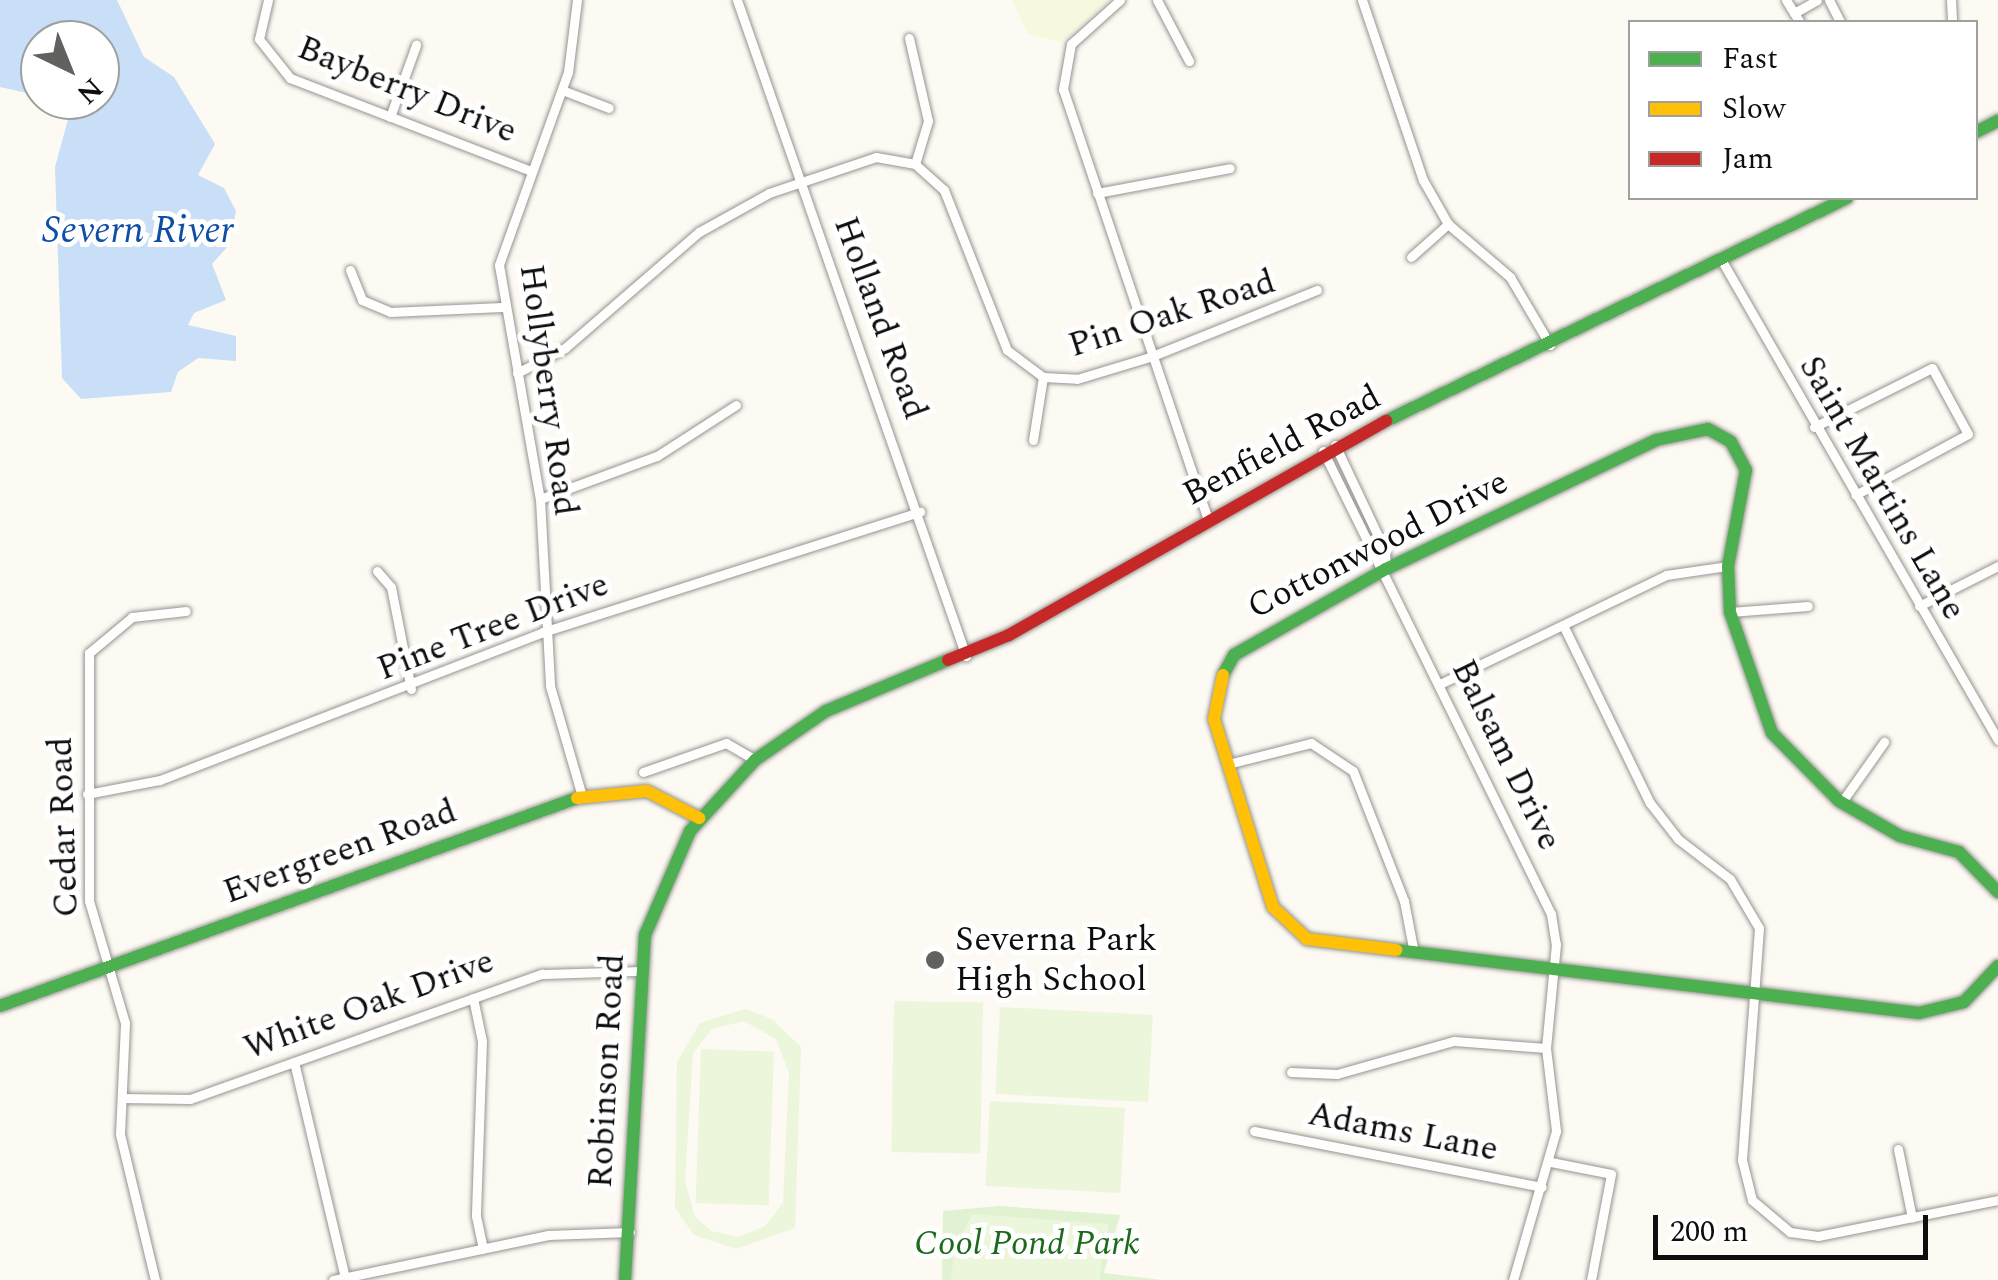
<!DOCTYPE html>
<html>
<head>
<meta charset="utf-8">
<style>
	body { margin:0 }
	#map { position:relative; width:1998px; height:1280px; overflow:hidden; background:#fcfaf2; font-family:Spectral,serif }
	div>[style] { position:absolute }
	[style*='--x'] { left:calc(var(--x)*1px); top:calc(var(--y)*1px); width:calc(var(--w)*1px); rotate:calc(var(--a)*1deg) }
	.farmland>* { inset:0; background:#f8f8de }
	.green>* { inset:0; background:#e0f2d2 }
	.pitch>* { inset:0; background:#ebf6db; transform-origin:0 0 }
	.water>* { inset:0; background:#c8dff7 }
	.roads { filter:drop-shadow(0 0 2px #959491) drop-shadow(0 0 2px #959491) }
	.street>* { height:9px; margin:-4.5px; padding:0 4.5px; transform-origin:4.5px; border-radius:4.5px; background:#fffefd }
	.fast>* { height:12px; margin:-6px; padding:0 6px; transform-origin:6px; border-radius:6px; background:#4caf50 }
	.slow>* { height:12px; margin:-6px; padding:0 6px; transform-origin:6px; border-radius:6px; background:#ffc107 }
	.jam>* { height:12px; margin:-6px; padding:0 6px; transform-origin:6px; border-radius:6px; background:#c62828 }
	.dots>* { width:28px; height:28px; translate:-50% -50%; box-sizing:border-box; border:5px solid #fff; border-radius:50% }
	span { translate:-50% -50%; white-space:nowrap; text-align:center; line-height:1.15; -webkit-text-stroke:10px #fff; paint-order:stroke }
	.street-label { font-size:35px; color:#0e0e0e }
	.poi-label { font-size:35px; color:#0e0e0e }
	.left { translate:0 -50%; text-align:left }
	.park-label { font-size:35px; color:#1e6a1b; font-style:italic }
	.water-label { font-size:38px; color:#104da7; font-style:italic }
	.legend { position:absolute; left:1628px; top:20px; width:350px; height:180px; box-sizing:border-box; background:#fff; border:2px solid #9f9f9f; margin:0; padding:12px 18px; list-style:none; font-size:30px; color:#0e0e0e }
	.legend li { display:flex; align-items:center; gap:20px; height:50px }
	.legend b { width:50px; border:2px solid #9f9f9f }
	.north { position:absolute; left:20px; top:20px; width:100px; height:100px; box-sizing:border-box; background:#fff; border:2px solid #9f9f9f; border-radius:50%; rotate:137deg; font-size:28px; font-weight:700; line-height:40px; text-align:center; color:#0e0e0e }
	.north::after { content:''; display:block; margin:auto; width:35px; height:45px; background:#61615e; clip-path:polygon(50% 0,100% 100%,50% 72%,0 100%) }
	.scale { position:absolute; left:1653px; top:1215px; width:275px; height:45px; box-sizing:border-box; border:5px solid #0e0e0e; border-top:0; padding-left:12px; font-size:30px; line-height:35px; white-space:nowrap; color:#0e0e0e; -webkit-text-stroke:8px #fff; paint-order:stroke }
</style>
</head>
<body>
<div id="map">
	<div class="farmland">
		<i style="clip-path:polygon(1012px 0,1110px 0,1061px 42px,1028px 34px)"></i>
	</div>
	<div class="green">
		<i style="clip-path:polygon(1000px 1206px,1120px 1215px,1104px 1273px,1162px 1280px,942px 1280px,943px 1211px)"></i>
	</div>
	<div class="pitch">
		<i style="left:894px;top:1001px;width:89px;height:151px;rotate:1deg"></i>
		<i style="left:1000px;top:1007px;width:153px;height:87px;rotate:3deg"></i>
		<i style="clip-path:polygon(evenodd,745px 1009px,772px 1019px,801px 1047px,795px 1228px,736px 1249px,694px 1235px,675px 1208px,677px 1062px,700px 1023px,745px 1009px,744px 1021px,776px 1039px,789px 1073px,783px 1203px,765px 1226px,739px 1237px,711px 1231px,695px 1217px,685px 1181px,693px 1053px,712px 1029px,744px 1021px)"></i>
		<i style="left:701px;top:1049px;width:73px;height:154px;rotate:2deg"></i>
		<i style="left:990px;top:1101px;width:135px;height:85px;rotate:3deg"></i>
		<i style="clip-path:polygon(973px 1214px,1109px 1224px,1099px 1280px,951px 1280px,955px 1245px)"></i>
	</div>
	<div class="water">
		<i style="clip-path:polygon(0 0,117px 0,144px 57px,174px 77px,215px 144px,198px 175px,224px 188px,236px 211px,230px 244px,212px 264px,226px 300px,194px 313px,188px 325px,236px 336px,236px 361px,198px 358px,178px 372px,171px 392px,81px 399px,62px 378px,55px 167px,70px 112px,47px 100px,100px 100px,100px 40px,40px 40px,40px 96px,0 87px)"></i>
	</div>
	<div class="roads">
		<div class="street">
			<i style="--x:268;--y:0;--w:40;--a:103"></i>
			<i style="--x:259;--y:39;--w:50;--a:51.5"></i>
			<i style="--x:290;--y:78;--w:256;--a:21.1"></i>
			<i style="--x:577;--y:0;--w:73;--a:97.1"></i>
			<i style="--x:568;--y:72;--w:205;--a:109.7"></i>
			<i style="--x:499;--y:265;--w:238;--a:80.1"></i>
			<i style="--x:540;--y:499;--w:187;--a:86.9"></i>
			<i style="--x:550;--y:686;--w:115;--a:73.8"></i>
			<i style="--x:737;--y:0;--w:695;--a:70.76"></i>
			<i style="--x:1120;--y:0;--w:66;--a:138.1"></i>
			<i style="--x:1071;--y:44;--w:46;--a:100.1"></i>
			<i style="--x:1063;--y:89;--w:455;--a:71.4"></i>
			<i style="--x:1157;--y:0;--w:69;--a:62.3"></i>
			<i style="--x:1362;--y:0;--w:190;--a:71.3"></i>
			<i style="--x:1423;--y:180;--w:51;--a:60.4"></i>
			<i style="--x:1448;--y:224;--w:82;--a:40.5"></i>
			<i style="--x:1510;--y:277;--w:79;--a:59.5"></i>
			<i style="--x:1786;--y:0;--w:26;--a:58"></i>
			<i style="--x:1829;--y:0;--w:25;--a:63"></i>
			<i style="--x:1951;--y:0;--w:22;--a:87"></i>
			<i style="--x:1794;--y:13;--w:26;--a:-29"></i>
			<i style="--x:909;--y:38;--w:85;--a:77.1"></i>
			<i style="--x:928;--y:121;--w:45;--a:106.8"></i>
			<i style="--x:562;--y:90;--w:50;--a:21"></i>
			<i style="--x:390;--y:117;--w:77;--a:-70.1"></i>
			<i style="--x:1097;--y:193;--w:135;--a:-10.6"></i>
			<i style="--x:1411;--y:257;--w:50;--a:-41.7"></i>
			<i style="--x:1722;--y:261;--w:553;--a:60.05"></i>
			<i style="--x:350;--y:270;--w:32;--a:68"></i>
			<i style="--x:362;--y:300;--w:30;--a:23"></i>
			<i style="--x:390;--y:312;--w:112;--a:-2.6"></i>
			<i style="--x:517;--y:373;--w:54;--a:-27.5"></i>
			<i style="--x:565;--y:348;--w:177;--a:-40.9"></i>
			<i style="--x:699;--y:232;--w:80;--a:-29.1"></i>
			<i style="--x:769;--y:193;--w:113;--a:-18.6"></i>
			<i style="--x:876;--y:157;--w:40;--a:10"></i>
			<i style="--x:915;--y:164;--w:39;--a:42"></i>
			<i style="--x:944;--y:190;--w:172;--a:68.5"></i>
			<i style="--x:1007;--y:350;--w:45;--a:36.9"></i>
			<i style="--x:1043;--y:377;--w:34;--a:3"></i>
			<i style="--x:1077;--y:379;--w:76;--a:-16.8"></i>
			<i style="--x:1150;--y:357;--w:180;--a:-21.9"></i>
			<i style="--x:1814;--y:427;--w:132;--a:-26.6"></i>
			<i style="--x:1932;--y:368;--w:75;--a:61.4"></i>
			<i style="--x:1968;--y:434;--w:128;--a:151.6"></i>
			<i style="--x:1033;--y:440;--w:64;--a:-81"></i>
			<i style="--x:1335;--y:445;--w:117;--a:64.7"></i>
			<i style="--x:1385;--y:551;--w:18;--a:87"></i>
			<i style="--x:1323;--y:451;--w:516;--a:63.78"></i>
			<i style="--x:1551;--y:914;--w:30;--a:81"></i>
			<i style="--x:1556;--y:944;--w:104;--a:95.5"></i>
			<i style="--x:1546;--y:1048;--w:84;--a:83.1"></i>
			<i style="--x:1556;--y:1131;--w:155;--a:106.1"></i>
			<i style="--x:540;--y:499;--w:125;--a:-20.2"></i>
			<i style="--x:657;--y:456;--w:94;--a:-32.8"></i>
			<i style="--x:377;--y:571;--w:21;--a:49"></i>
			<i style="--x:391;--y:587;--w:104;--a:78.9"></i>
			<i style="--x:1919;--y:606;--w:89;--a:-26.9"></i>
			<i style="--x:1730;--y:612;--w:78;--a:-4.4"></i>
			<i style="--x:1563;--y:625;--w:198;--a:64"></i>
			<i style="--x:1650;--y:803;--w:46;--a:52.1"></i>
			<i style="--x:1678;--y:839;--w:66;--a:37.6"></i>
			<i style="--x:1730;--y:879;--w:57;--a:59.4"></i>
			<i style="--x:1759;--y:928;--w:233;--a:94.2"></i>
			<i style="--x:1742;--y:1160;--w:41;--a:76"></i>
			<i style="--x:1752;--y:1200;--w:50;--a:40.1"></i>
			<i style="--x:1790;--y:1232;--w:28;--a:8"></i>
			<i style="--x:1818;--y:1236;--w:184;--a:-11.3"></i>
			<i style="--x:1442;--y:683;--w:249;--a:-25.7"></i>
			<i style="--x:1666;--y:575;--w:63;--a:-8.3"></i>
			<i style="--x:1228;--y:764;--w:86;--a:-14.2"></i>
			<i style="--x:1311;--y:743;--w:50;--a:33.7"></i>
			<i style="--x:1353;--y:771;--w:140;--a:68.6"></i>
			<i style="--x:1404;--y:901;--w:53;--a:79.1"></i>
			<i style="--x:643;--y:772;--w:88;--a:-19.3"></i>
			<i style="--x:726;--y:743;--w:34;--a:30"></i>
			<i style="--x:87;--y:794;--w:74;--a:-10.9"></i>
			<i style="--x:160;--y:780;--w:411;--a:-21.1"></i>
			<i style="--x:543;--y:632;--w:396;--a:-17.7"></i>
			<i style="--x:1841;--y:803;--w:75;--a:-54.8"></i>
			<i style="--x:473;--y:998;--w:44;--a:78.2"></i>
			<i style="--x:482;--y:1041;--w:175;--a:92"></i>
			<i style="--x:476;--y:1216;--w:33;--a:78"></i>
			<i style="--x:294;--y:1062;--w:222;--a:76.7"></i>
			<i style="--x:1291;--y:1072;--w:46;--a:2.5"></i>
			<i style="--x:1337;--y:1074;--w:122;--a:-15.8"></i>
			<i style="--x:1454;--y:1041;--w:92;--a:4.4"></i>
			<i style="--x:122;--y:1098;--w:68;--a:0.8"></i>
			<i style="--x:190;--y:1099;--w:374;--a:-19.6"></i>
			<i style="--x:542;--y:974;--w:95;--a:-1.8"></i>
			<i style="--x:1254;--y:1131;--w:293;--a:11"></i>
			<i style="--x:1898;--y:1149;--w:70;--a:78.5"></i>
			<i style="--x:1551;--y:1162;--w:61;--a:11.3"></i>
			<i style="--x:1611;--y:1174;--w:108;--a:100.7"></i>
			<i style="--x:155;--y:1280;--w:150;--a:-103.5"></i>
			<i style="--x:120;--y:1134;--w:111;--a:-87.4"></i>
			<i style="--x:125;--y:1023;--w:127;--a:-106.4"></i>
			<i style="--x:89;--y:901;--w:248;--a:-90"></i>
			<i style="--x:89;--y:653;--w:56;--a:-39.9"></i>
			<i style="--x:132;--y:617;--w:54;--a:-6.3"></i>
			<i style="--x:333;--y:1280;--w:220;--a:-11.8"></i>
			<i style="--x:548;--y:1235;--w:82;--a:-2.1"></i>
		</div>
		<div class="fast">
			<i style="--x:1976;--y:132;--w:25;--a:-27"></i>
			<i style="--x:1386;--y:421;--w:512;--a:-25.81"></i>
			<i style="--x:1223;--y:675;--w:23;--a:-61"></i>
			<i style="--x:1234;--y:655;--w:175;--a:-29.5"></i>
			<i style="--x:1386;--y:569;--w:299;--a:-25.5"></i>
			<i style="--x:1656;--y:440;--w:53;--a:-11.9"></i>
			<i style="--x:1708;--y:429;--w:26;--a:29"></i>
			<i style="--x:1731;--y:442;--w:32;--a:62"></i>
			<i style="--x:1746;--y:470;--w:98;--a:100.6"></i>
			<i style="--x:1728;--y:566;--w:46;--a:87.5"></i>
			<i style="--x:1730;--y:612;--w:128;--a:70.9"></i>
			<i style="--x:1772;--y:733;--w:95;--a:45.4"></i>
			<i style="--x:1839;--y:801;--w:70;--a:29.8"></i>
			<i style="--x:1900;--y:836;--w:61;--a:15.2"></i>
			<i style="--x:1959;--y:852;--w:56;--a:45.7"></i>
			<i style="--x:1396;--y:950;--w:527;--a:6.87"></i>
			<i style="--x:1919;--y:1013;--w:46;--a:-13.7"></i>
			<i style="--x:1964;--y:1002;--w:50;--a:-46.6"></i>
			<i style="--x:0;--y:1006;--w:613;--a:-19.82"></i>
			<i style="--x:625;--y:1280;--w:346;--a:-86.7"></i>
			<i style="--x:645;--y:935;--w:113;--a:-66.6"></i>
			<i style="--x:690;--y:831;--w:96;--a:-47.5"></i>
			<i style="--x:755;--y:760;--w:86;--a:-34.6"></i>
			<i style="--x:826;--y:711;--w:132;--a:-22.7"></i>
		</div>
		<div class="slow">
			<i style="--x:1223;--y:675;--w:45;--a:101.6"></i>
			<i style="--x:1214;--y:719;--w:197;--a:72.6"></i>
			<i style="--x:1273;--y:907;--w:47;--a:43.3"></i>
			<i style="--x:1307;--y:939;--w:90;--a:7"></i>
			<i style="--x:577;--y:798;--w:70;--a:-5.7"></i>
			<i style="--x:647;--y:791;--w:59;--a:27.4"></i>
		</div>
		<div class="jam">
			<i style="--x:948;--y:660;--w:66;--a:-22.3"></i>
			<i style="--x:1009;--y:635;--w:434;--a:-29.6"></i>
		</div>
	</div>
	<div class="dots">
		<i style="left:935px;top:960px;background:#61615e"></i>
	</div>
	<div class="street-label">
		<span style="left:407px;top:90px;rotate:22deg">Bayberry Drive</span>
		<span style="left:1172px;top:314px;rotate:-18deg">Pin Oak Road</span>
		<span style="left:880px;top:318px;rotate:70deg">Holland Road</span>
		<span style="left:548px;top:390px;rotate:82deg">Hollyberry Road</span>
		<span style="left:1282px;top:446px;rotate:-28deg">Benfield Road</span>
		<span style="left:1882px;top:488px;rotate:60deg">Saint Martins Lane</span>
		<span style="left:1378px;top:545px;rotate:-27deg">Cottonwood Drive</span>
		<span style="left:493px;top:627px;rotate:-21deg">Pine Tree Drive</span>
		<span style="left:1506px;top:755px;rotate:64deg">Balsam Drive</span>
		<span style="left:64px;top:827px;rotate:-92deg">Cedar Road</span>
		<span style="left:340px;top:852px;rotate:-20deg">Evergreen Road</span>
		<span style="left:369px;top:1005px;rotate:-20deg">White Oak Drive</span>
		<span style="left:607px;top:1071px;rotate:-87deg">Robinson Road</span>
		<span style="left:1403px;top:1132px;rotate:11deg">Adams Lane</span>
	</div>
	<div class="poi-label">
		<span class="left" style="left:955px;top:960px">Severna Park<br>High School</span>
	</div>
	<div class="park-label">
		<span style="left:1027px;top:1244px">Cool Pond Park</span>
	</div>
	<div class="water-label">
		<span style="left:138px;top:232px">Severn River</span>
	</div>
	<ul class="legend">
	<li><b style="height:12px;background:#4caf50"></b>Fast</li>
	<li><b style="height:12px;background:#ffc107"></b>Slow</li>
	<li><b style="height:12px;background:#c62828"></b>Jam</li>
	</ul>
	<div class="north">N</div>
	<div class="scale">200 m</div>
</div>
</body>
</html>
